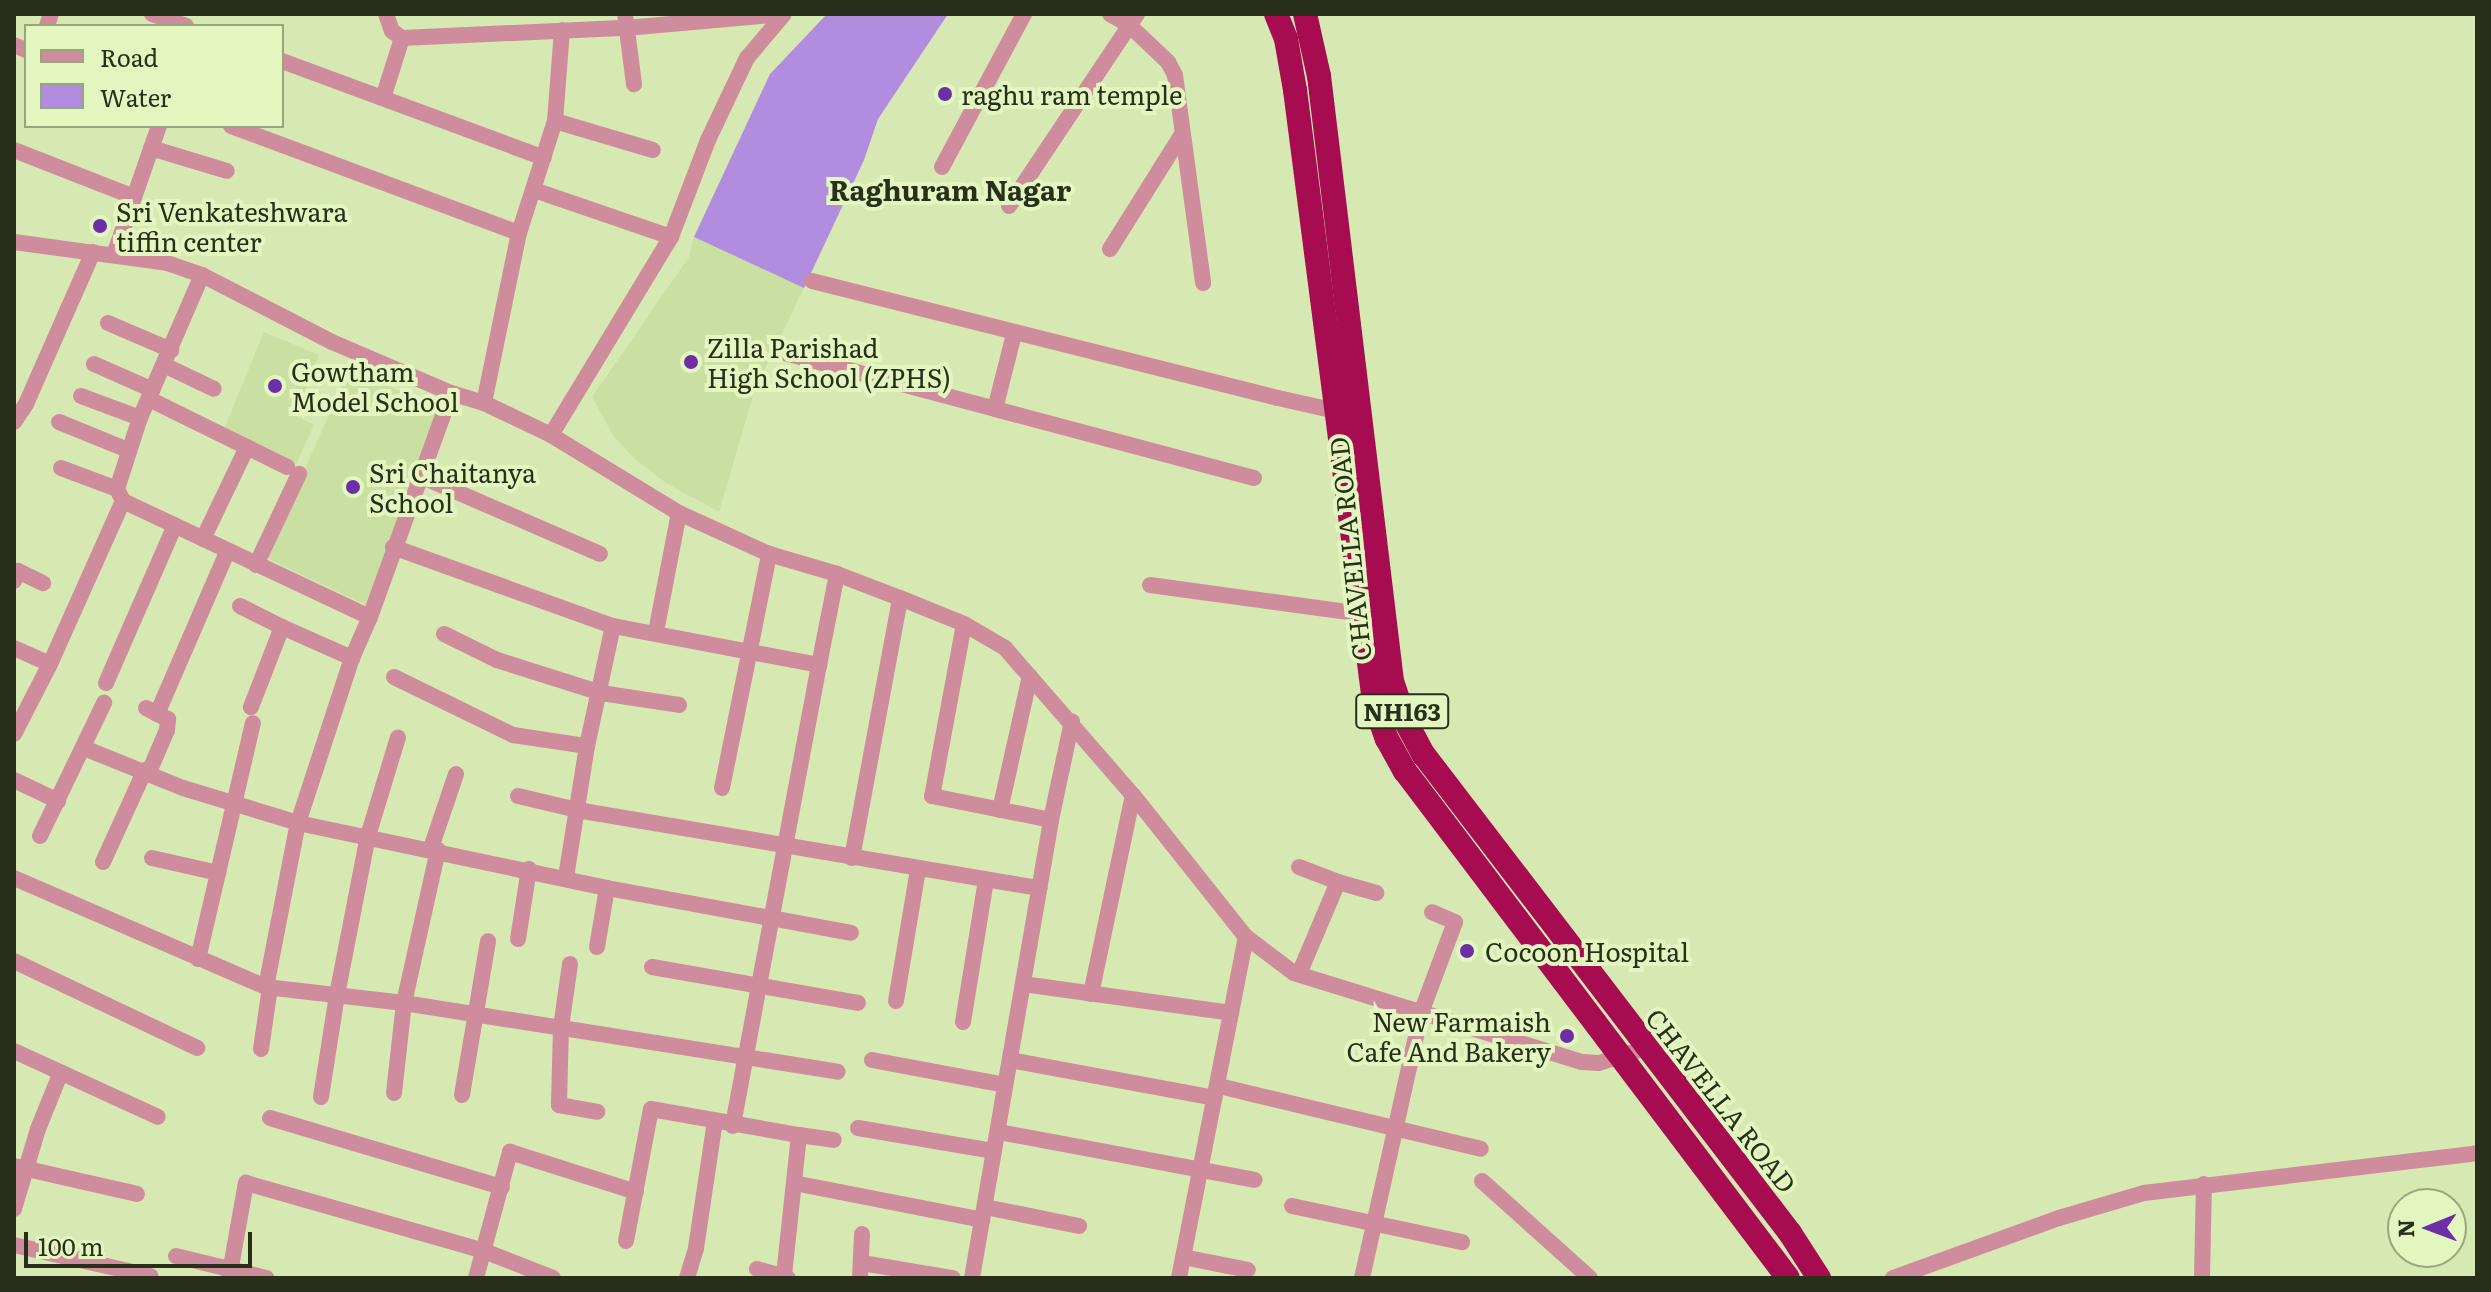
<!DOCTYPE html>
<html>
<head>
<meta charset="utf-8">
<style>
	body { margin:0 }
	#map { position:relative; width:2491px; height:1292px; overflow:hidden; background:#d6e9b3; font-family:Literata,serif }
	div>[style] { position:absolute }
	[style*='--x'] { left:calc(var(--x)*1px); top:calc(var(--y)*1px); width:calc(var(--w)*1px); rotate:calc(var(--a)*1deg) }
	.built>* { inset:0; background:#cadfa2 }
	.water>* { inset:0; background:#b18cdf }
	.minor>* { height:16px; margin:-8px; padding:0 8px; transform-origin:8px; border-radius:8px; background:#ce8c9c }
	.highway>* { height:24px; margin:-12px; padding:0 12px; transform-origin:12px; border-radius:12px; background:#a70c50 }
	.dots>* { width:22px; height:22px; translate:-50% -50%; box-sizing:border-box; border:4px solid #e3f6c0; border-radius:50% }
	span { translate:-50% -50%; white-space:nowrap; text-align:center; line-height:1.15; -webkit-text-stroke:8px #e3f6c0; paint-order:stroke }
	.shield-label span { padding:2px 6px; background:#e3f6c0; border:2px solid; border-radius:6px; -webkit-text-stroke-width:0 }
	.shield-label { font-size:24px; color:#282f1a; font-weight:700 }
	.poi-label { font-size:26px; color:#282f1a }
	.left { translate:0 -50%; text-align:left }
	.right { translate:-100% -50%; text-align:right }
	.street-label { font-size:26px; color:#282f1a }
	.neighbourhood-label { font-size:28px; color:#282f1a; font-weight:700 }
	.frame { position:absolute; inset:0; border:16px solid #282f1a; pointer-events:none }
	.legend { position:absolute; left:24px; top:24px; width:260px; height:104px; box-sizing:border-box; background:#e3f6c0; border:2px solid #98a67e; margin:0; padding:10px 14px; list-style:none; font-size:24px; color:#282f1a }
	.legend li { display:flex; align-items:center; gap:16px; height:40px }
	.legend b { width:40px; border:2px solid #98a67e }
	.north { position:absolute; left:2387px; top:1188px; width:80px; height:80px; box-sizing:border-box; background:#e3f6c0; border:2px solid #98a67e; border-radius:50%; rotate:269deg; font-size:22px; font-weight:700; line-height:32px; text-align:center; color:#282f1a }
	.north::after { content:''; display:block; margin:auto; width:28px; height:36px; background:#6c2fa5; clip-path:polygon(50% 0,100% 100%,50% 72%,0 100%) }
	.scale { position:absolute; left:24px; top:1232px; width:228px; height:36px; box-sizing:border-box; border:4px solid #282f1a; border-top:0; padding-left:10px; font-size:24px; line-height:28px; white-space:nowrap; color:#282f1a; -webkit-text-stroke:6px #e3f6c0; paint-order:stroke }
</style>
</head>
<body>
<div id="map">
	<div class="built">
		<i style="clip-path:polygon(694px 237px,804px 288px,755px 389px,719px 512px,666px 483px,635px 459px,614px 437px,592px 397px,689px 257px)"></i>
		<i style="clip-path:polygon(264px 332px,319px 355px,296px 416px,314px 425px,296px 464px,224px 429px)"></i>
		<i style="clip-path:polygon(351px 366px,439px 412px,368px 606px,265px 557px)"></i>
	</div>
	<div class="water">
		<i style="clip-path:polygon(827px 14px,948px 14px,878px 119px,864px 160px,804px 288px,694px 237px,770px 74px)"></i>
	</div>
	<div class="minor">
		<i style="--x:152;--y:14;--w:36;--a:19"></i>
		<i style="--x:386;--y:14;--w:18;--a:71"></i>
		<i style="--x:392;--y:31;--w:12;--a:35"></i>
		<i style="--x:402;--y:38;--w:224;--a:-2.6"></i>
		<i style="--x:626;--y:28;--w:157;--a:-5.1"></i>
		<i style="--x:625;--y:14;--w:71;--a:82.7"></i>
		<i style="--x:1110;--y:14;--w:22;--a:30"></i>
		<i style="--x:1129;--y:25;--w:54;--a:43.5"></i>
		<i style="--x:1168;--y:62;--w:15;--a:62"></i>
		<i style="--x:1175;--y:75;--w:210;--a:82.3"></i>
		<i style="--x:47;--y:26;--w:13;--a:-72"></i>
		<i style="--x:14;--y:45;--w:13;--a:23"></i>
		<i style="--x:282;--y:61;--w:279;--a:20.3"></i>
		<i style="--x:383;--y:98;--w:63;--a:-72.4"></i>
		<i style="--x:555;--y:121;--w:102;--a:16.5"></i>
		<i style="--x:231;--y:126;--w:307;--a:20.4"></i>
		<i style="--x:151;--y:148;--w:79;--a:16.8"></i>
		<i style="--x:14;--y:150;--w:129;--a:21.4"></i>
		<i style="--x:942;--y:167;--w:174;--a:-61.8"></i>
		<i style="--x:534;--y:190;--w:145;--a:18.9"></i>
		<i style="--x:1009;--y:206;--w:231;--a:-56.3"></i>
		<i style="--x:14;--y:242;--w:154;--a:7.8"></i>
		<i style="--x:167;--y:263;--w:37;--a:19"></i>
		<i style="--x:202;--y:275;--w:146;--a:27.3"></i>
		<i style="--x:332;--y:342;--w:129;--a:23.2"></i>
		<i style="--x:451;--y:393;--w:34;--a:17"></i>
		<i style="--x:484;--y:403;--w:74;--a:25.5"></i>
		<i style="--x:551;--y:435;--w:150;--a:31.4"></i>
		<i style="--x:679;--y:513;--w:99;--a:24.5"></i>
		<i style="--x:769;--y:554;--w:71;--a:16.4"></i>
		<i style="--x:837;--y:574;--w:67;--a:20.9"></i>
		<i style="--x:900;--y:598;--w:69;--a:22.1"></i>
		<i style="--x:964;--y:624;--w:48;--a:30.3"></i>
		<i style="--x:1005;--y:648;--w:195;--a:49"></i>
		<i style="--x:1133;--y:795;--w:181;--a:51.5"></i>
		<i style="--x:1246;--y:937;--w:60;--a:36.9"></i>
		<i style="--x:1294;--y:973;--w:301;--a:17.2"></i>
		<i style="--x:1582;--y:1062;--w:17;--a:3"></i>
		<i style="--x:1599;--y:1063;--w:49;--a:-17.7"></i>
		<i style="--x:1110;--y:249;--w:136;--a:-57.9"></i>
		<i style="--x:114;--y:255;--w:137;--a:-70.8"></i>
		<i style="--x:812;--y:281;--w:480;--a:14.1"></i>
		<i style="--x:1278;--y:398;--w:59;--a:12.6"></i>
		<i style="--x:1336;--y:411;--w:6;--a:-18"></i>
		<i style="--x:108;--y:323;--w:69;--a:23.2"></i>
		<i style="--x:785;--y:353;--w:217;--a:14.9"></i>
		<i style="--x:995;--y:409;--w:77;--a:-75.8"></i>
		<i style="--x:94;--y:364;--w:64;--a:23.8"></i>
		<i style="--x:164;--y:365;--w:55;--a:25.6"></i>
		<i style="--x:81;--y:396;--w:63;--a:20.4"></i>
		<i style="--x:149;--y:399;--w:154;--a:26.2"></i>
		<i style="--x:484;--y:403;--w:174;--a:-78.4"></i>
		<i style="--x:519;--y:233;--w:118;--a:-72.2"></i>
		<i style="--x:555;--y:121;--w:91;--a:-85.6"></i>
		<i style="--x:995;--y:409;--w:268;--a:14.9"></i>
		<i style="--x:14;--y:422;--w:22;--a:-56"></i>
		<i style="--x:26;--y:404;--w:166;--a:-66.2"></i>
		<i style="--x:59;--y:422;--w:74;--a:22.1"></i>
		<i style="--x:551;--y:435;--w:232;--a:-58.8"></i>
		<i style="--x:671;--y:237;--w:104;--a:-69.1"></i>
		<i style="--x:708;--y:140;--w:91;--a:-64.6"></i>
		<i style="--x:747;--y:58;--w:57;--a:-49.9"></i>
		<i style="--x:61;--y:468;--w:60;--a:20.6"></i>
		<i style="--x:117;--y:489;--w:13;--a:63"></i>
		<i style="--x:123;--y:501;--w:273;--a:25.2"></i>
		<i style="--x:420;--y:476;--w:196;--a:23.4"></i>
		<i style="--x:117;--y:489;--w:75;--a:-72.1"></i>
		<i style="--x:140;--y:418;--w:156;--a:-66.6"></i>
		<i style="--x:203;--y:539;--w:102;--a:-64.4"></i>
		<i style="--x:393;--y:547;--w:234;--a:19.8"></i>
		<i style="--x:613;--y:626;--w:210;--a:10.7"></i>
		<i style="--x:819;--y:665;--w:469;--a:100.6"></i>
		<i style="--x:256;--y:565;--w:101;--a:-64.7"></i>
		<i style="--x:14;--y:581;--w:11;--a:-68"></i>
		<i style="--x:18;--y:571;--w:28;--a:26"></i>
		<i style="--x:1150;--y:585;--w:215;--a:7.8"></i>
		<i style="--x:240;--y:606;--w:47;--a:26.6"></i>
		<i style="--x:282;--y:627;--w:86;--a:111.2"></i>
		<i style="--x:964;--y:624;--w:175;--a:100.5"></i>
		<i style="--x:932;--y:796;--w:121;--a:11.4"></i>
		<i style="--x:282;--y:627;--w:77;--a:23.9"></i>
		<i style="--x:656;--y:632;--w:121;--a:-79.1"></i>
		<i style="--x:444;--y:634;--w:59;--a:26.1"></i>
		<i style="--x:497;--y:660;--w:109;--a:17.6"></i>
		<i style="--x:601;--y:693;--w:79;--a:8.7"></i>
		<i style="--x:14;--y:648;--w:39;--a:24"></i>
		<i style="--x:819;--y:665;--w:93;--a:-78.8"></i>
		<i style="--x:394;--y:677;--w:132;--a:26"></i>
		<i style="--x:513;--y:735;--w:75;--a:8.5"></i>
		<i style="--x:106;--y:683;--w:172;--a:-66.4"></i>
		<i style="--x:146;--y:708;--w:25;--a:27"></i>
		<i style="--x:168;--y:719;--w:11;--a:95"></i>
		<i style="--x:167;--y:730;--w:46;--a:113.2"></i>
		<i style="--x:157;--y:714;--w:176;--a:-66.6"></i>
		<i style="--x:14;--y:734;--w:79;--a:-62.8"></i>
		<i style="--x:50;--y:664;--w:179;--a:-65.9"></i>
		<i style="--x:84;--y:748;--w:107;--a:22"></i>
		<i style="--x:183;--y:788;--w:120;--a:16.9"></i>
		<i style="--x:298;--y:823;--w:316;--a:11.9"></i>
		<i style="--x:607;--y:888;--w:248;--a:10.4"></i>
		<i style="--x:14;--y:780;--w:49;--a:25.5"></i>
		<i style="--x:722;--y:788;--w:239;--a:-78.6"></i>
		<i style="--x:518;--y:796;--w:61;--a:13.3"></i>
		<i style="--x:577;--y:810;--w:469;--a:9.6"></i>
		<i style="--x:1000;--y:810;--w:137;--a:-77.4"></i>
		<i style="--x:40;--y:836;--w:148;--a:-64.3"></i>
		<i style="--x:431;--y:848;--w:78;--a:-71.3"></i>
		<i style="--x:152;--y:858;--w:68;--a:12.8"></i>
		<i style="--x:852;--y:858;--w:264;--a:-79.5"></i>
		<i style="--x:103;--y:862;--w:101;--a:-65.5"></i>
		<i style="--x:1299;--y:867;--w:42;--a:21"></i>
		<i style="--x:1338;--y:882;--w:100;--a:113"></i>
		<i style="--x:566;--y:877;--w:133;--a:-80.9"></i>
		<i style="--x:587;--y:746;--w:123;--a:-77.8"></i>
		<i style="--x:14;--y:878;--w:275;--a:23.4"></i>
		<i style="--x:266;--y:987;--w:139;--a:6.6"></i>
		<i style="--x:404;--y:1003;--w:439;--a:9"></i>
		<i style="--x:1338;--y:882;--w:40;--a:16"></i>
		<i style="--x:518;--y:939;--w:71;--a:-81.1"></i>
		<i style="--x:597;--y:947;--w:60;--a:-80.4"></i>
		<i style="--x:198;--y:959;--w:242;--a:-76.9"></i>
		<i style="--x:14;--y:961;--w:203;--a:25.4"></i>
		<i style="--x:570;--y:964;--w:64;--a:98.1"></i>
		<i style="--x:561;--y:1027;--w:78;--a:91.5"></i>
		<i style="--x:559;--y:1105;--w:39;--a:10"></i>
		<i style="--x:652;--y:967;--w:209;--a:9.9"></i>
		<i style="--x:1023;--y:984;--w:210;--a:7.9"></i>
		<i style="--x:266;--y:987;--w:167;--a:-79"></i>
		<i style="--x:298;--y:823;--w:174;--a:-71.9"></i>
		<i style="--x:352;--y:658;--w:45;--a:-66.3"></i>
		<i style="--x:370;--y:617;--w:238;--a:-70.1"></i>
		<i style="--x:1091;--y:994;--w:203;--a:-78.1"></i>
		<i style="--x:896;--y:1001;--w:134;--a:-80.5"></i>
		<i style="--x:963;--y:1022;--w:144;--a:-80.8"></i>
		<i style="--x:261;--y:1049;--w:63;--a:-81.7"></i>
		<i style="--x:14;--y:1051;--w:158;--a:24.6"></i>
		<i style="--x:872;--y:1060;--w:135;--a:10.6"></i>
		<i style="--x:1010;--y:1060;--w:208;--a:10.5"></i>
		<i style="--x:1219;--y:1086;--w:269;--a:13.5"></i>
		<i style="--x:394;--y:1093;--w:91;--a:-83.7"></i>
		<i style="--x:404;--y:1003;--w:157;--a:-77.5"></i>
		<i style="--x:462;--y:1095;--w:156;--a:-80.4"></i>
		<i style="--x:321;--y:1097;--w:103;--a:-81.1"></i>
		<i style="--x:337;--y:995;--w:162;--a:-79"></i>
		<i style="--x:368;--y:836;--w:103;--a:-73.1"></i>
		<i style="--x:270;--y:1118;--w:242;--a:16.6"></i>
		<i style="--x:858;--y:1128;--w:138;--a:9.6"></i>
		<i style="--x:999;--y:1132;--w:260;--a:10.6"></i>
		<i style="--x:799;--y:1135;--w:35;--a:8"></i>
		<i style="--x:14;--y:1166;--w:126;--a:12.8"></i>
		<i style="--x:1482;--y:1181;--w:145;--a:41.9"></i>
		<i style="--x:794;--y:1183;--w:192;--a:11.1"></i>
		<i style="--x:1292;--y:1206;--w:174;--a:12"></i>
		<i style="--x:985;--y:1207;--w:96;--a:11.4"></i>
		<i style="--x:14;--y:1209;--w:84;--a:-73.3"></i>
		<i style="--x:38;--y:1129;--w:61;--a:-68"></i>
		<i style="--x:626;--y:1241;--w:134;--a:-79.3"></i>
		<i style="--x:651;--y:1109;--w:150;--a:10"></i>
		<i style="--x:799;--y:1135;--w:142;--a:96.1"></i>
		<i style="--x:14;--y:1245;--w:140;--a:12.8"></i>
		<i style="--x:176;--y:1256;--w:93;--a:13.7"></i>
		<i style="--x:1183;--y:1257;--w:66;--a:11.3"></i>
		<i style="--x:862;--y:1263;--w:92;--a:9.4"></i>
		<i style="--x:757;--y:1269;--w:32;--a:16"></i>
		<i style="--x:229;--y:1278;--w:97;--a:-79.9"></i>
		<i style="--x:246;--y:1183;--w:248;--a:15.9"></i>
		<i style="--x:484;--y:1251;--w:74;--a:21.4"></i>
		<i style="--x:476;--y:1278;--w:131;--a:-74.9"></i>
		<i style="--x:510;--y:1152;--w:132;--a:17.6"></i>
		<i style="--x:687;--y:1278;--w:31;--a:-73"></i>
		<i style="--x:696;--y:1248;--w:128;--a:-81.5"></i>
		<i style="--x:860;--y:1278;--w:44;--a:-87.4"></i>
		<i style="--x:972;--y:1278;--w:465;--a:-80.2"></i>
		<i style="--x:1051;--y:820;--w:101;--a:-78"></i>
		<i style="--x:1179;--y:1278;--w:348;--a:-78.9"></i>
		<i style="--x:1362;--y:1278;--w:271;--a:-77.4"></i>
		<i style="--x:1421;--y:1013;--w:97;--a:-69.5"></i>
		<i style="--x:1455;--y:922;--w:25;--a:-157"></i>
		<i style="--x:1893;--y:1278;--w:177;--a:-19.9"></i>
		<i style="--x:2059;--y:1218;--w:89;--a:-16.4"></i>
		<i style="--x:2144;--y:1193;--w:335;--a:-6.8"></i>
		<i style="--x:2202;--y:1278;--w:94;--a:-88.8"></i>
	</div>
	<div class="highway">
		<i style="--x:1276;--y:14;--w:27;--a:68"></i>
		<i style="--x:1286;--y:39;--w:52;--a:80"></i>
		<i style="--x:1295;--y:90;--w:617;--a:82.64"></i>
		<i style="--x:1374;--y:702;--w:39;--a:71"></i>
		<i style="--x:1387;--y:739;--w:37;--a:61"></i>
		<i style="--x:1405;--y:771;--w:635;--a:52.93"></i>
		<i style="--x:1305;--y:14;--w:64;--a:77.3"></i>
		<i style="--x:1319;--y:76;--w:609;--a:83.12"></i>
		<i style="--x:1392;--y:681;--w:41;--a:71.6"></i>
		<i style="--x:1405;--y:720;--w:40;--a:62"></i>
		<i style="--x:1424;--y:755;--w:602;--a:52.56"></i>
		<i style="--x:1790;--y:1233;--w:54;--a:57.2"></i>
	</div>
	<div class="dots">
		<i style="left:945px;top:94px;background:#6c2fa5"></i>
		<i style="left:100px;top:226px;background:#6c2fa5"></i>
		<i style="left:691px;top:362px;background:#6c2fa5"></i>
		<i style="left:275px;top:386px;background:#6c2fa5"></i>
		<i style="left:353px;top:487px;background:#6c2fa5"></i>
		<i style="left:1467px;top:951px;background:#6c2fa5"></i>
		<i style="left:1567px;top:1036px;background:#6c2fa5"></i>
	</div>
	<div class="shield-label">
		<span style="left:1402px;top:711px">NH163</span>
	</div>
	<div class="poi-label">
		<span class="left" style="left:961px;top:94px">raghu ram temple</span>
		<span class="left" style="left:116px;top:226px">Sri Venkateshwara<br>tiffin center</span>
		<span class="left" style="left:707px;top:362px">Zilla Parishad<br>High School (ZPHS)</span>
		<span class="left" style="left:291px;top:386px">Gowtham<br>Model School</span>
		<span class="left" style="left:369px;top:487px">Sri Chaitanya<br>School</span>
		<span class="left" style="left:1485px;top:951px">Cocoon Hospital</span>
		<span class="right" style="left:1551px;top:1036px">New Farmaish<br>Cafe And Bakery</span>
	</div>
	<div class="street-label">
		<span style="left:1349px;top:549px;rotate:-96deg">CHAVELLA ROAD</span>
		<span style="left:1722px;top:1100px;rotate:52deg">CHAVELLA ROAD</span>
	</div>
	<div class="neighbourhood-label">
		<span style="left:950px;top:189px">Raghuram Nagar</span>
	</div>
	<div class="frame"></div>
	<ul class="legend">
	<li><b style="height:10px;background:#ce8c9c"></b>Road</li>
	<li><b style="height:22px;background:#b18cdf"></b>Water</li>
	</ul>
	<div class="north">N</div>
	<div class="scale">100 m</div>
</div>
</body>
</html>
